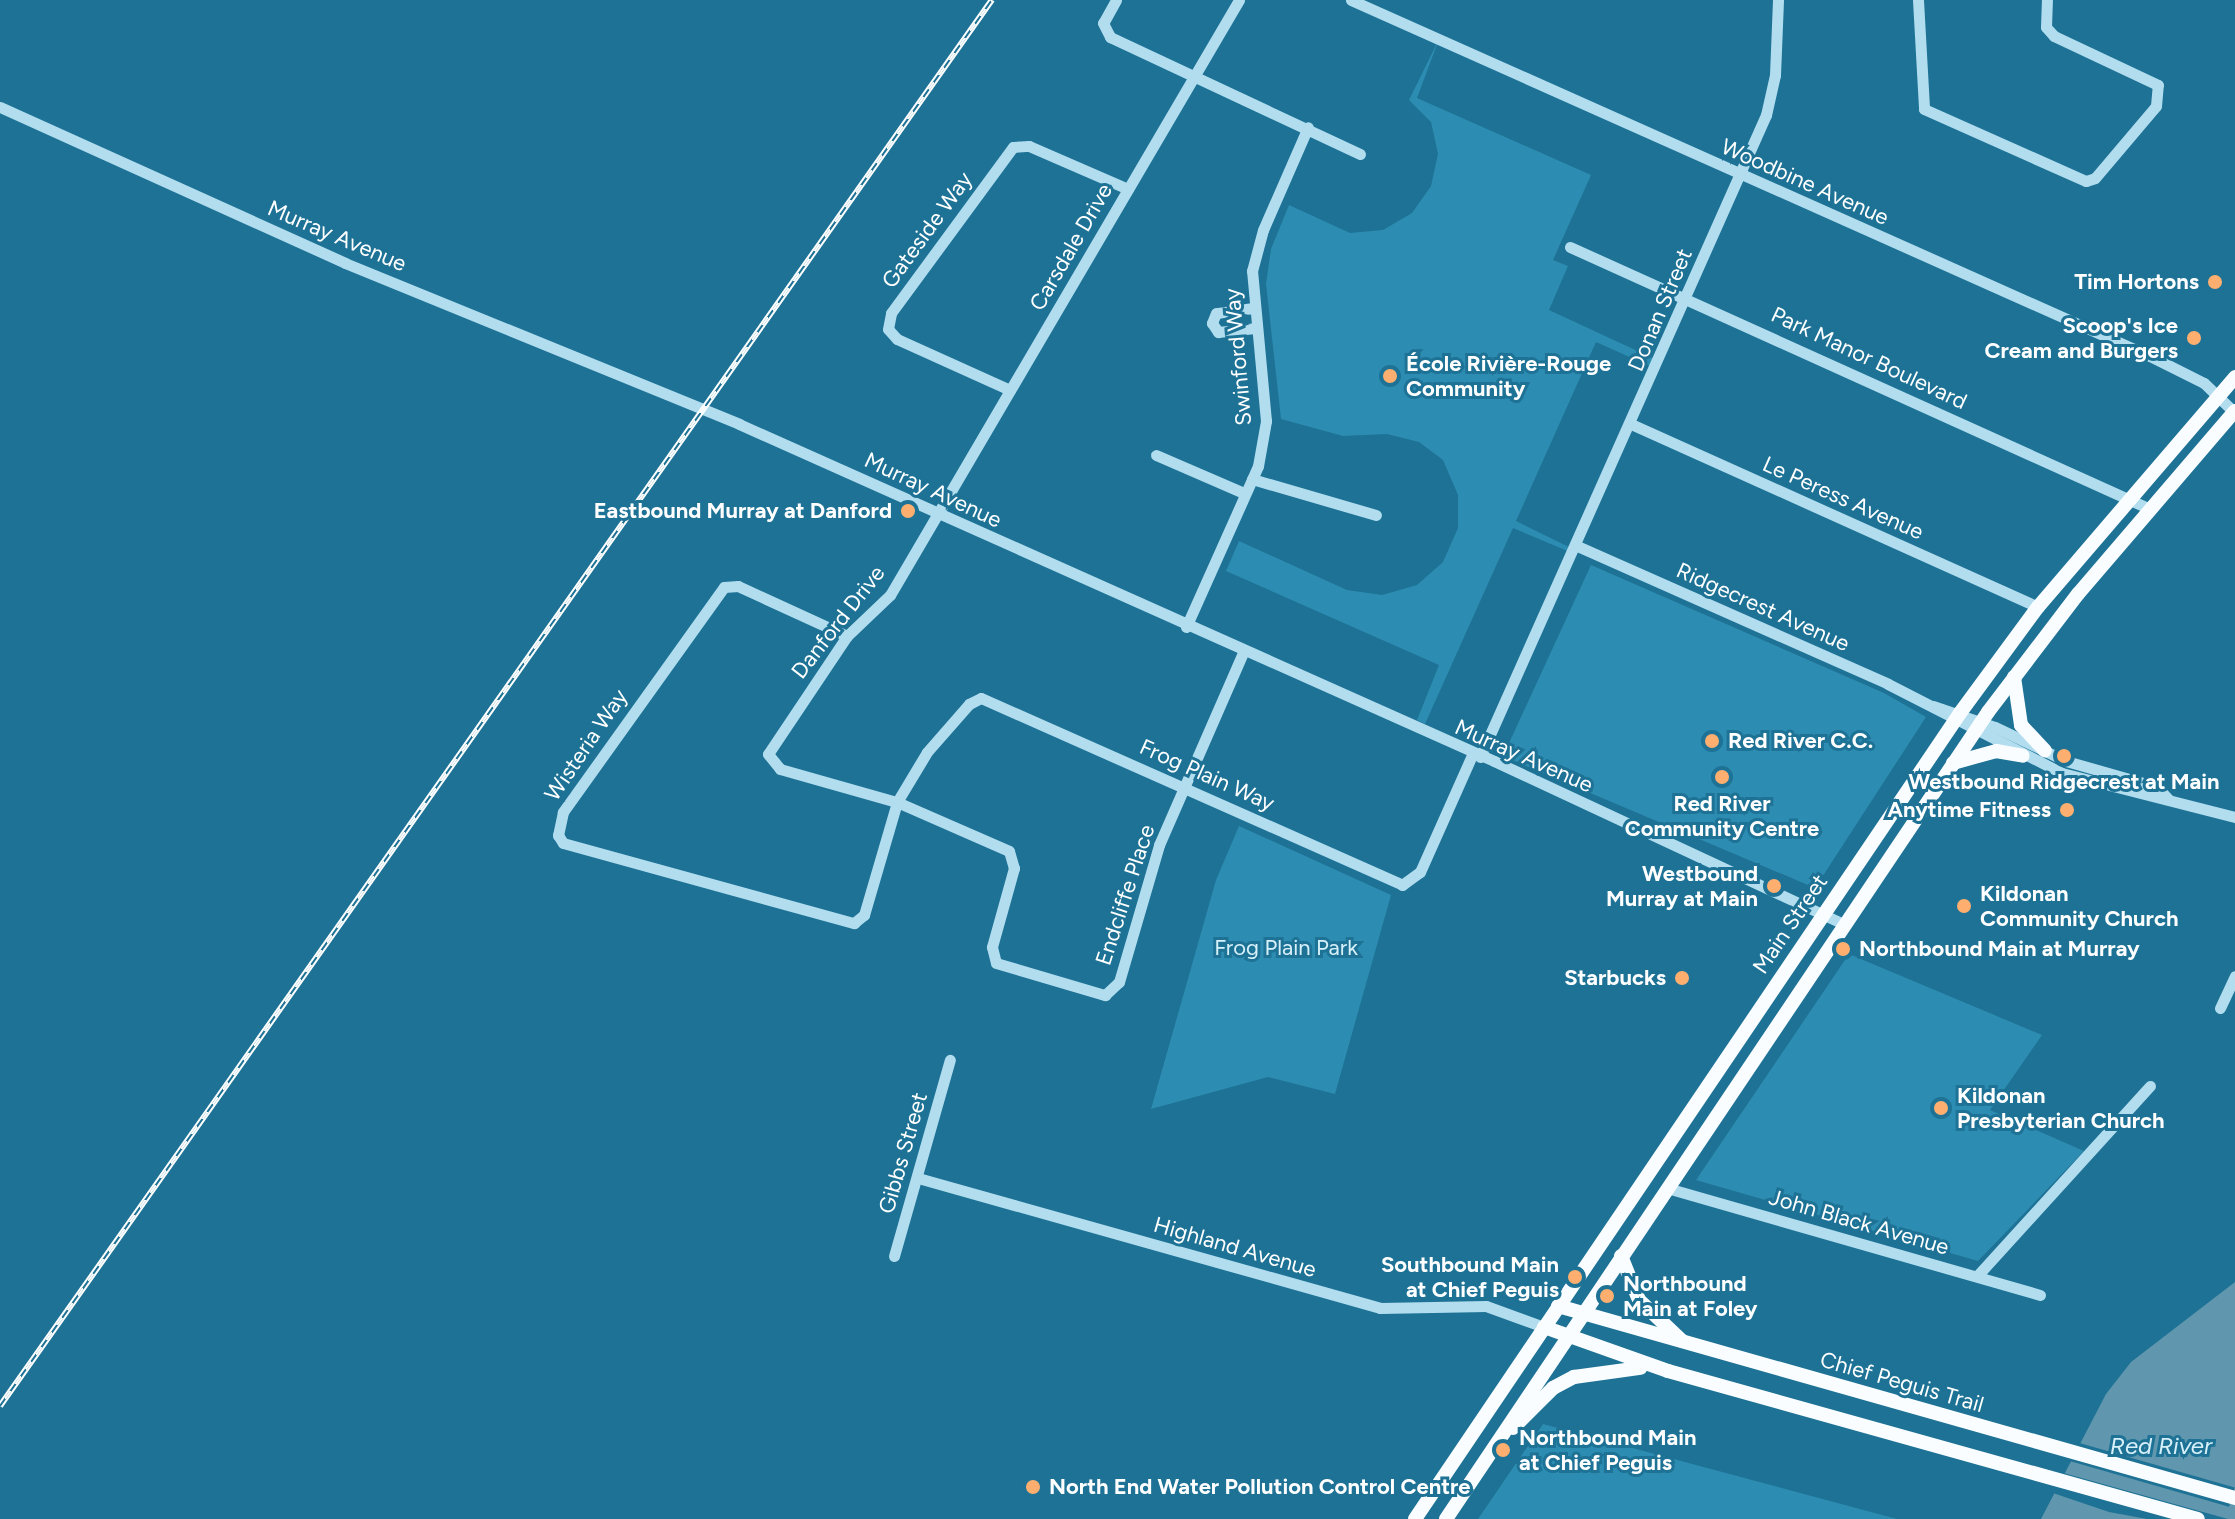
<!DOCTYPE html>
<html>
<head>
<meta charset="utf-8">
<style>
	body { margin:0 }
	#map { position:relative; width:2235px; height:1519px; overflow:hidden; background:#1d7295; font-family:Figtree,sans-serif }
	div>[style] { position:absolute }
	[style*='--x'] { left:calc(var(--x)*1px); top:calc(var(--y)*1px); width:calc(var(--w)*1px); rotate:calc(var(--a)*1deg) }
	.green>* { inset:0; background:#2d8cb1 }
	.water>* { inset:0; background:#6097ae }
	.pier>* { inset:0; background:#1d7295; transform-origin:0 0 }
	.minor>* { height:11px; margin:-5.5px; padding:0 5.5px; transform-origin:5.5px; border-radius:5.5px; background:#b1ddef }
	.major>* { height:14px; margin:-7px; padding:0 7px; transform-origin:7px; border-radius:7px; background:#f9fdff }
	.rail>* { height:6px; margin-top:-3px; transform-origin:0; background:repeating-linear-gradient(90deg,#1d7295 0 9px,#fff 0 18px); box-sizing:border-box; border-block:2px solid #fff }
	.dots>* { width:22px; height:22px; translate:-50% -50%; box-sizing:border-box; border:4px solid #1d7295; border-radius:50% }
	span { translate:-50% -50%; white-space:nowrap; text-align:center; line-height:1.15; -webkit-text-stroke:6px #1d7295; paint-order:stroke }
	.street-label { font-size:22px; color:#fff }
	.poi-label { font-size:22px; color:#fff; font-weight:700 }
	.right { translate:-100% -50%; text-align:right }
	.left { translate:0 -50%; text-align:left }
	.park-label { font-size:22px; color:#d7f1fb }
	.water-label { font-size:24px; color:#d7f0fa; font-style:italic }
</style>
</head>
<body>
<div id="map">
	<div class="green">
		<i style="clip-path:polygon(1439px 39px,1417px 98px,1591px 175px,1553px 260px,1568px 266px,1549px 310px,1657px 360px,1654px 368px,1596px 342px,1516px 521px,1573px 549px,1572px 553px,1513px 528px,1425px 724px,1417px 720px,1439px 665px,1226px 571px,1239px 541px,1347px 590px,1382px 595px,1417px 585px,1443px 562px,1458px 528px,1458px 495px,1443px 460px,1419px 442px,1387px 434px,1343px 436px,1281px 419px,1266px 284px,1271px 249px,1289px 205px,1350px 233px,1383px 230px,1412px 213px,1431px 186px,1438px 154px,1431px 122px,1409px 100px)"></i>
		<i style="clip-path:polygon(1591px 565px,1884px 693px,1926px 717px,1815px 888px,1503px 756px)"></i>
		<i style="clip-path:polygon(1239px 826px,1391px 895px,1335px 1094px,1268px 1077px,1151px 1109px,1216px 880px)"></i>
		<i style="clip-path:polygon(1849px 954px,2042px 1035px,1990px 1110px,2084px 1151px,1978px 1261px,1696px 1180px)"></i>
		<i style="clip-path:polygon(1543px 1424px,1897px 1519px,1478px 1519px)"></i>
	</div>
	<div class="water">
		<i style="clip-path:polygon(2235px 1282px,2235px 1519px,2041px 1519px,2106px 1394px,2131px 1362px)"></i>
	</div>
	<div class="pier">
		<i style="left:2076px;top:1442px;width:165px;height:20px;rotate:16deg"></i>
		<i style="clip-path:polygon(2060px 1472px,2228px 1519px,2147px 1519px,2109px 1512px,2050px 1492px)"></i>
	</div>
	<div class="minor">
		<i style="--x:1116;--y:0;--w:26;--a:119"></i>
		<i style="--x:1103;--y:23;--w:16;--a:63"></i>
		<i style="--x:1110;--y:37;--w:276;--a:25.1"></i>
		<i style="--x:1239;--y:0;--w:690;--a:120.39"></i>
		<i style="--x:890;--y:595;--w:59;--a:136.4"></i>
		<i style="--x:847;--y:636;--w:142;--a:123.8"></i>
		<i style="--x:768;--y:754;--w:19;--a:51"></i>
		<i style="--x:780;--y:769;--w:122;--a:15.8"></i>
		<i style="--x:897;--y:802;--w:122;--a:23.6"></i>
		<i style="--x:1009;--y:851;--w:18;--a:74"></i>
		<i style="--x:1014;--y:868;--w:82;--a:105.6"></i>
		<i style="--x:992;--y:947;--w:16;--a:76"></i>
		<i style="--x:996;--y:963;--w:114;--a:16.4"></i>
		<i style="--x:1105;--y:995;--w:19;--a:-43"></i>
		<i style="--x:1119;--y:982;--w:143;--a:-73.7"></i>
		<i style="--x:1159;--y:845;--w:210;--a:-66.4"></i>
		<i style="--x:1351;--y:0;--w:875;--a:24.02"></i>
		<i style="--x:2150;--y:356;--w:60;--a:26.6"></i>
		<i style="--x:2204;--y:383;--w:42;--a:44"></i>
		<i style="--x:1918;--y:0;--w:109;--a:86.8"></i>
		<i style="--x:1924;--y:109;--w:177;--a:24"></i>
		<i style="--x:2086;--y:181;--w:9;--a:-18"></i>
		<i style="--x:2095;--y:178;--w:94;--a:-49.7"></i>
		<i style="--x:2156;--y:106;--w:21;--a:-85"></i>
		<i style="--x:2158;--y:85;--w:115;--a:-154.8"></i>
		<i style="--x:2054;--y:36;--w:12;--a:-132"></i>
		<i style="--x:2046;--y:27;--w:27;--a:-88"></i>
		<i style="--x:0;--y:107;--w:379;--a:24.3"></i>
		<i style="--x:345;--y:263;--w:426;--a:22.2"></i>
		<i style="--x:739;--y:424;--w:827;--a:24.05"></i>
		<i style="--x:1494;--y:761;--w:386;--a:25"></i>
		<i style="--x:1570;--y:247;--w:636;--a:24.31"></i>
		<i style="--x:1253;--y:308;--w:37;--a:172"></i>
		<i style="--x:1216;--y:313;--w:11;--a:112"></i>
		<i style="--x:1212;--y:323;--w:11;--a:56"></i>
		<i style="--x:1218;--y:332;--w:37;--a:-6"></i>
		<i style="--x:1010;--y:390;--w:124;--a:-155.7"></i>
		<i style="--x:897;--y:339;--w:13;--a:-132"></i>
		<i style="--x:888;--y:329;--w:16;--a:-79"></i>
		<i style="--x:891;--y:313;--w:206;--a:-53.7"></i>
		<i style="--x:1013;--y:147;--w:16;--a:-4"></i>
		<i style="--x:1029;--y:146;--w:108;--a:23.5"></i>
		<i style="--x:1631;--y:424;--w:446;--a:24.2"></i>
		<i style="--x:1156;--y:455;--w:96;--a:23.4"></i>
		<i style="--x:1252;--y:479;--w:129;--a:16.2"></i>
		<i style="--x:1575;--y:545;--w:342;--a:23.9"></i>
		<i style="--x:1888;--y:684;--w:195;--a:27.1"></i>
		<i style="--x:2062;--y:773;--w:179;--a:14.3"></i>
		<i style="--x:1186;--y:627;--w:176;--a:-65.9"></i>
		<i style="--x:1258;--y:466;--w:46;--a:-79.9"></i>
		<i style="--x:1266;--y:421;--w:151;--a:-95.3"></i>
		<i style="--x:1252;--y:271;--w:42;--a:-75"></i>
		<i style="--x:1263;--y:230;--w:112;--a:-66.4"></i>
		<i style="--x:847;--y:636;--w:120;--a:-155.4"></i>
		<i style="--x:738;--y:586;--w:14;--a:176"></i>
		<i style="--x:724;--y:587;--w:277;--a:125.6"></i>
		<i style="--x:563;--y:812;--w:24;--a:102"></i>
		<i style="--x:558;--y:835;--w:9;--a:58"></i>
		<i style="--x:563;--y:843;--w:302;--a:15.4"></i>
		<i style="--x:854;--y:923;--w:13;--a:-39"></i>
		<i style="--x:864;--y:915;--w:118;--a:-73.7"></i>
		<i style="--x:897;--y:802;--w:58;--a:-59"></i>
		<i style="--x:927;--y:752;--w:64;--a:-48.8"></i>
		<i style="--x:969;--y:704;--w:13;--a:-27"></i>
		<i style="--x:981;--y:698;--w:461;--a:23.9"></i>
		<i style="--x:1402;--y:885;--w:22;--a:-36"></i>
		<i style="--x:1420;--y:872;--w:128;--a:-66"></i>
		<i style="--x:1933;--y:706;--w:65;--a:18.7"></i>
		<i style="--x:1995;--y:727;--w:79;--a:25.6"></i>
		<i style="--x:2066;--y:761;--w:95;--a:15.9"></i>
		<i style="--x:2157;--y:787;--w:16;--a:47"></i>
		<i style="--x:1480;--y:757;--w:703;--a:-65.99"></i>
		<i style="--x:1766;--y:115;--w:41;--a:-77.3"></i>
		<i style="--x:1775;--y:75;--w:75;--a:-87.7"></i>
		<i style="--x:2220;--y:1008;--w:35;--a:-65"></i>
		<i style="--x:918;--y:1178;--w:480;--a:15.7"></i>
		<i style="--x:1380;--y:1308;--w:106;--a:-1.1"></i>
		<i style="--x:1486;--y:1306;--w:62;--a:19.9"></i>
		<i style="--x:1667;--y:1188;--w:388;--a:16"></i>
		<i style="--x:894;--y:1256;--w:204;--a:-74.1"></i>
		<i style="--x:1977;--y:1276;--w:257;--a:-47.7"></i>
	</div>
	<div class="major">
		<i style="--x:2014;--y:677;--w:49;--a:81.7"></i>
		<i style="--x:2021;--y:725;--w:35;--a:47"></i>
		<i style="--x:1953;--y:763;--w:45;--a:-15.6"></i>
		<i style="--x:1996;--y:751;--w:27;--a:10"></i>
		<i style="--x:1621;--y:1256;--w:48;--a:67.8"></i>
		<i style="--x:1639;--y:1300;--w:59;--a:43.6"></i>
		<i style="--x:1558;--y:1306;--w:704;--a:15.83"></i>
		<i style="--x:1544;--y:1327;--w:132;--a:19.5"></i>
		<i style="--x:1668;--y:1371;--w:550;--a:15.6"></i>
		<i style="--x:1513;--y:1428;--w:57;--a:-45"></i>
		<i style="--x:1553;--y:1388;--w:24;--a:-28"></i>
		<i style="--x:1574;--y:1377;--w:67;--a:-7.8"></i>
		<i style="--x:1415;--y:1519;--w:973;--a:-55.93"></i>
		<i style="--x:1960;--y:713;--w:132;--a:-53.7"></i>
		<i style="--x:2038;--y:607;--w:303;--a:-49.4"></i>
		<i style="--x:1446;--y:1519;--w:972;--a:-56.11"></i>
		<i style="--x:1988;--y:712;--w:148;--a:-52.7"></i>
		<i style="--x:2078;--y:594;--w:241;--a:-49.4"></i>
	</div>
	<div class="rail">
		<i style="--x:0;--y:1406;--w:1721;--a:-54.8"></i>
	</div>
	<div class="dots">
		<i style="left:2215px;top:282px;background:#feaf70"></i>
		<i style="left:2194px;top:338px;background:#feaf70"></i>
		<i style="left:1390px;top:376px;background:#feaf70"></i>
		<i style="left:908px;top:511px;background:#feaf70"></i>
		<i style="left:1712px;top:741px;background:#feaf70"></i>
		<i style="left:2064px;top:756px;background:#feaf70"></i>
		<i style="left:1722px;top:777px;background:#feaf70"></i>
		<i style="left:2067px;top:810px;background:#feaf70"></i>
		<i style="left:1774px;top:886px;background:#feaf70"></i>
		<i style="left:1964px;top:906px;background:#feaf70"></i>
		<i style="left:1843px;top:949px;background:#feaf70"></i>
		<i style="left:1682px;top:978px;background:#feaf70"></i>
		<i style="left:1941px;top:1108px;background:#feaf70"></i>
		<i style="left:1575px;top:1277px;background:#feaf70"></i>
		<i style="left:1607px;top:1296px;background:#feaf70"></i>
		<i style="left:1503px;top:1450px;background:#feaf70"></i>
		<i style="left:1033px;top:1487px;background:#feaf70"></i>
	</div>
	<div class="street-label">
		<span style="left:1805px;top:182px;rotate:24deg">Woodbine Avenue</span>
		<span style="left:927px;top:230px;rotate:-54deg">Gateside Way</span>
		<span style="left:337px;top:236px;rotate:23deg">Murray Avenue</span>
		<span style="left:1071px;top:247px;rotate:-60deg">Carsdale Drive</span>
		<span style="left:1660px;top:310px;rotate:-67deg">Donan Street</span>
		<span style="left:1238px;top:357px;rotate:-95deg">Swinford Way</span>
		<span style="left:1869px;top:358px;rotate:25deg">Park Manor Boulevard</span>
		<span style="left:933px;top:490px;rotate:25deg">Murray Avenue</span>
		<span style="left:1843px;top:498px;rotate:24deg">Le Peress Avenue</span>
		<span style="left:1763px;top:607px;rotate:24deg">Ridgecrest Avenue</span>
		<span style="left:838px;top:622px;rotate:-52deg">Danford Drive</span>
		<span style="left:586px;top:745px;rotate:-56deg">Wisteria Way</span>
		<span style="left:1524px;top:756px;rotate:24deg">Murray Avenue</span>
		<span style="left:1207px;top:775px;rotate:24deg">Frog Plain Way</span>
		<span style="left:1125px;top:895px;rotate:-72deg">Endcliffe Place</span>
		<span style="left:1790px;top:924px;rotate:-56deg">Main Street</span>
		<span style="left:903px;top:1153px;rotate:-74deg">Gibbs Street</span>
		<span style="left:1859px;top:1222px;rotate:16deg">John Black Avenue</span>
		<span style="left:1235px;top:1247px;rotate:16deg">Highland Avenue</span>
		<span style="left:1902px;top:1382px;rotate:16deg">Chief Peguis Trail</span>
	</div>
	<div class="poi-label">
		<span class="right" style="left:2199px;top:282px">Tim Hortons</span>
		<span class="right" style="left:2178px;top:338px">Scoop's Ice<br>Cream and Burgers</span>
		<span class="left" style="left:1406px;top:376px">École Rivière-Rouge<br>Community</span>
		<span class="right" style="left:892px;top:511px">Eastbound Murray at Danford</span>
		<span class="left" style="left:1728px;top:741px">Red River C.C.</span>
		<span style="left:2064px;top:782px">Westbound Ridgecrest at Main</span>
		<span style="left:1722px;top:816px">Red River<br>Community Centre</span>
		<span class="right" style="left:2051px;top:810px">Anytime Fitness</span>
		<span class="right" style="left:1758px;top:886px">Westbound<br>Murray at Main</span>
		<span class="left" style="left:1980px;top:906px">Kildonan<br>Community Church</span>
		<span class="left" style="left:1859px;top:949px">Northbound Main at Murray</span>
		<span class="right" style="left:1666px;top:978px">Starbucks</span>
		<span class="left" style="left:1957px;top:1108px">Kildonan<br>Presbyterian Church</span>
		<span class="right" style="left:1559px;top:1277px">Southbound Main<br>at Chief Peguis</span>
		<span class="left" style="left:1623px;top:1296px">Northbound<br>Main at Foley</span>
		<span class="left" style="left:1519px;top:1450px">Northbound Main<br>at Chief Peguis</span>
		<span class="left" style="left:1049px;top:1487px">North End Water Pollution Control Centre</span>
	</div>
	<div class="park-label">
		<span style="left:1286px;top:948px">Frog Plain Park</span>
	</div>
	<div class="water-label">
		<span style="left:2161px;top:1446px">Red River</span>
	</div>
</div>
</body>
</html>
